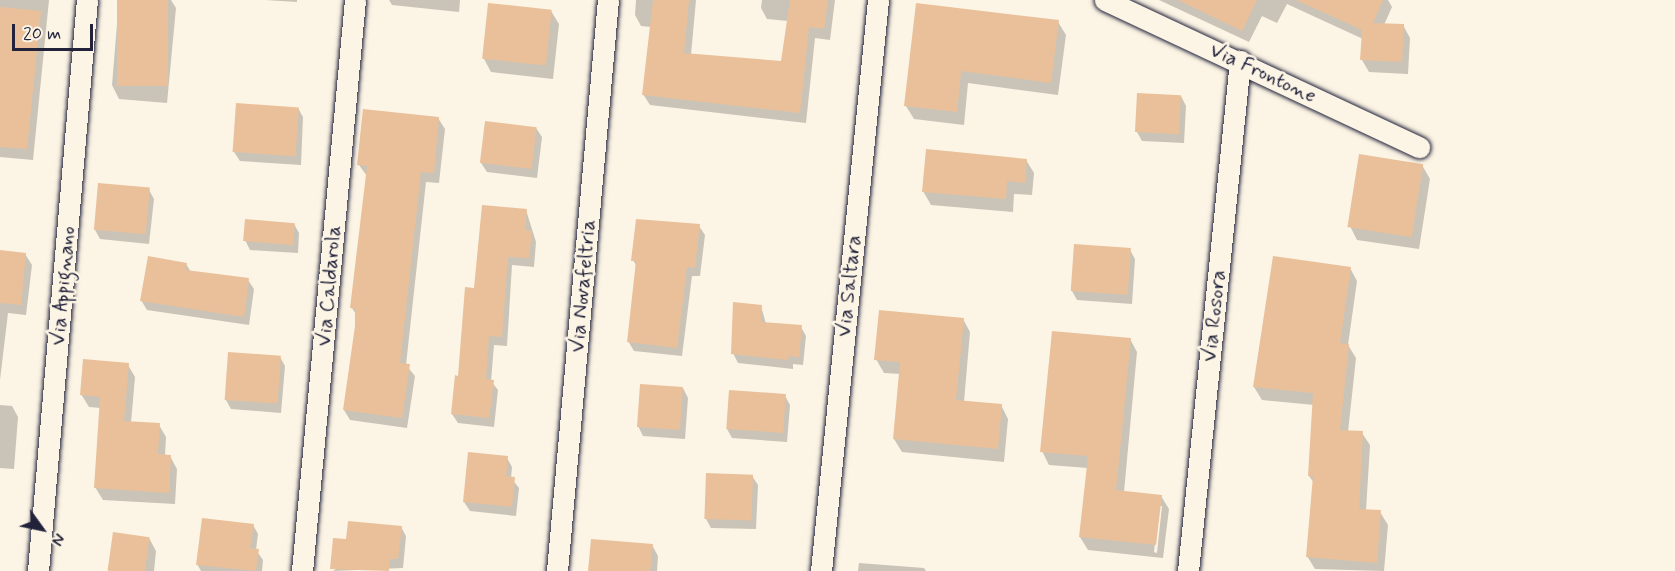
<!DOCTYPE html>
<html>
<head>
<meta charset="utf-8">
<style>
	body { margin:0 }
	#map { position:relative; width:1675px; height:571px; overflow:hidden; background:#fcf5e5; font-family:Mynerve,sans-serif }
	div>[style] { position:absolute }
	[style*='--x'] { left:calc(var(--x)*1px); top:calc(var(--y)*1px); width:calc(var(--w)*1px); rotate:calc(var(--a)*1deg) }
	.shadow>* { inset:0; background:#0003 }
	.building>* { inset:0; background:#eac09a; transform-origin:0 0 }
	.roads { filter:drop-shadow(0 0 2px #22223b) drop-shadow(0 0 2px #22223b) }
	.minor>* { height:21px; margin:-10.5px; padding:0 10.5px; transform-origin:10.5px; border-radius:10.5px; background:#fcf5e5 }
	span { translate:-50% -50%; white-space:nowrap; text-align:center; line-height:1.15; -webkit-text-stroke:5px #fcf5e5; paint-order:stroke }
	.street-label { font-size:21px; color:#22223b }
	.north { position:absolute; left:12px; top:499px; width:60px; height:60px; -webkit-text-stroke:4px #fcf5e5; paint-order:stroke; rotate:123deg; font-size:16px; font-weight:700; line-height:24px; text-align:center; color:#22223b }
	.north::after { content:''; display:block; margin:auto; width:21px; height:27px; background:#22223b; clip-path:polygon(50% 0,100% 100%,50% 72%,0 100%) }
	.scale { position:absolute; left:12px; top:24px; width:81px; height:27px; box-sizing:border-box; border:3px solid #22223b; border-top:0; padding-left:8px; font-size:18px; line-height:21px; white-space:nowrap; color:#22223b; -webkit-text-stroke:4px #fcf5e5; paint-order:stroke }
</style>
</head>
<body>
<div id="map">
	<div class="shadow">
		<i style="clip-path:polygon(0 0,49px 0,33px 160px,0 157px)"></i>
		<i style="clip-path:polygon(119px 0,171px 0,176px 8px,167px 103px,119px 99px,112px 85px)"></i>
		<i style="clip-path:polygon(265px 0,297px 0,297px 2px)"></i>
		<i style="clip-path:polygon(389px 0,460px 0,459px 12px,392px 5px)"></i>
		<i style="clip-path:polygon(636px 0,696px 0,691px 55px,783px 62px,788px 21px,767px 19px,761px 8px,762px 0,835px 0,830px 40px,815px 38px,806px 123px,650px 105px,643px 94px,651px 27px,641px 26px,635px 15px)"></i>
		<i style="clip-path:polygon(1159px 0,1388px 0,1392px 7px,1384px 25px,1403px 25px,1410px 38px,1408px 74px,1369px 72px,1362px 60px,1363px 39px,1287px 4px,1277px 23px,1262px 16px,1249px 42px)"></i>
		<i style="clip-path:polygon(917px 5px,1058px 22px,1066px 35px,1058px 95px,968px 83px,964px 125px,914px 119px,906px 106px)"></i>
		<i style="clip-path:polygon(551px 11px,559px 24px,553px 79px,491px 72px,484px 59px)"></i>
		<i style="clip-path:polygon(1181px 96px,1186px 106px,1184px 143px,1142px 141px,1137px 132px)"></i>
		<i style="clip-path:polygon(298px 108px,303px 117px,301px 165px,240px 161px,234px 152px)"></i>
		<i style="clip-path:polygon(438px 118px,445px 129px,439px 183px,426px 182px,406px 365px,415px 376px,407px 428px,350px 420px,344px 410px,357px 316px,352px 308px,367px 176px,359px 165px)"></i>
		<i style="clip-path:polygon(536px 128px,542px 137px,537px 178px,487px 172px,481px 163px)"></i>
		<i style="clip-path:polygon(1026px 160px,1034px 173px,1032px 195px,1014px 194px,1013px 212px,931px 205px,923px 191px)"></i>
		<i style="clip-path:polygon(1422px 165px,1430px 179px,1419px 249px,1357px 240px,1350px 226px)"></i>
		<i style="clip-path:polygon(149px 190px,154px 199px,149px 244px,100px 239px,95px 230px)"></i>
		<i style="clip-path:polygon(526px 210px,536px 242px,534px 267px,512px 265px,507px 346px,494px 345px,491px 381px,498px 390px,494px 427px,458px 423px,452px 414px,475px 290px)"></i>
		<i style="clip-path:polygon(294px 224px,299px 233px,298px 253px,250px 250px,245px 240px)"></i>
		<i style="clip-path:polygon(699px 226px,705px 235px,700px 276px,692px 276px,682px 356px,634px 351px,628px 341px,637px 267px,633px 260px)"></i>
		<i style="clip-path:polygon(1130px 250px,1135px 259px,1132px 304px,1077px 300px,1072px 291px)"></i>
		<i style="clip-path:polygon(0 252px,25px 254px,32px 265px,26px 315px,8px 313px,0 380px)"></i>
		<i style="clip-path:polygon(186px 264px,191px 272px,248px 280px,254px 289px,249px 325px,147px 310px,141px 300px)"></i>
		<i style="clip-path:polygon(1350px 268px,1357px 281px,1348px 345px,1356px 358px,1348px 432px,1362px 433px,1370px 445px,1366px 511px,1380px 512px,1388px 525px,1384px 571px,1315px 569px,1307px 556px,1314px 483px,1309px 476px,1314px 405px,1262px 400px,1254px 387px)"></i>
		<i style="clip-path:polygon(761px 306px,766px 324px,801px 327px,806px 336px,803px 365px,793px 364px,793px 369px,738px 363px,733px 353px)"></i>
		<i style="clip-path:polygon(963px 319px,970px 332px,964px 402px,1001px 405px,1008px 419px,1004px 462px,902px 452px,894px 439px,901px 374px,884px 373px,876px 359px)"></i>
		<i style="clip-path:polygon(evenodd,1130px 339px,1137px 352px,1124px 492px,1161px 496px,1169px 509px,1163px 558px,1088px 550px,1080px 537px,1088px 468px,1049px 465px,1042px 451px,1130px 339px,1159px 506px,1162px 506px,1157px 553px,1154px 552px,1159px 506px)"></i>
		<i style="clip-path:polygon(280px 357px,285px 366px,281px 413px,231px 409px,226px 400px)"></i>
		<i style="clip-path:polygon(128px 365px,135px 377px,131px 423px,159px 425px,166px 437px,165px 456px,170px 456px,177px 469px,175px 504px,103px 500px,95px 487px,101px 408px,89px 407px,81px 394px)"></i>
		<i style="clip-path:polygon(683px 388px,688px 398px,685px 439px,643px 436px,638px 426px)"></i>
		<i style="clip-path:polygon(785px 396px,790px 405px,787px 442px,732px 438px,727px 429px)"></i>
		<i style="clip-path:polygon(0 405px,12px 406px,18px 417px,14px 469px,0 468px)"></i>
		<i style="clip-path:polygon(507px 458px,512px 467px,511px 478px,519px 488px,516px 516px,470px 511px,464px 502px)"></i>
		<i style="clip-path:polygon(752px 476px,758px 485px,756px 529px,711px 528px,706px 519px)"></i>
		<i style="clip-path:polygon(253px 525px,258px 534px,256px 550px,263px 560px,262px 571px,201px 571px,197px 564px)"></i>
		<i style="clip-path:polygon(401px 527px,406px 536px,403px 568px,333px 571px)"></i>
		<i style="clip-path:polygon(149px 538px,156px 551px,154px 571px,110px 571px)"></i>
		<i style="clip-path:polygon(652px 545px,658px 556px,657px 571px,589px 571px)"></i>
		<i style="clip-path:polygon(859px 563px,924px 568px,926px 571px,858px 571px)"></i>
	</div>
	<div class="building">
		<i style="left:117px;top:0;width:51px;height:86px"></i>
		<i style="clip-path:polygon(653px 0,689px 0,684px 53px,781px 61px,790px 0,828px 0,824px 29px,809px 27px,800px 113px,642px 95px)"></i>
		<i style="clip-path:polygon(1178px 0,1257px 0,1242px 31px)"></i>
		<i style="clip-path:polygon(1296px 0,1383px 0,1373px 23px,1404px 24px,1402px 62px,1360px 60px,1362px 30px)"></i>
		<i style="left:488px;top:3px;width:64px;height:56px;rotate:6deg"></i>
		<i style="clip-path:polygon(916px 3px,1059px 20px,1051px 83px,961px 71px,957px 112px,904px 106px)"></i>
		<i style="clip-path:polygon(0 7px,41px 11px,27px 149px,0 147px)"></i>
		<i style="left:1137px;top:93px;width:44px;height:39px;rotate:3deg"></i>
		<i style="left:236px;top:103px;width:63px;height:49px;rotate:4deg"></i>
		<i style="clip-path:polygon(363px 109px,439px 117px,434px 173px,421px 172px,400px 363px,410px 364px,402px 418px,343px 410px,355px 326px,355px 309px,350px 308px,367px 166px,357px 165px)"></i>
		<i style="left:485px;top:121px;width:52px;height:42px;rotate:7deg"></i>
		<i style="clip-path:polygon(926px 149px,1027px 159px,1025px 183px,1007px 181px,1006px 199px,922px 192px)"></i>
		<i style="left:1359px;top:154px;width:65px;height:74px;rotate:9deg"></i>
		<i style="left:98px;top:183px;width:52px;height:47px;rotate:5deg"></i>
		<i style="clip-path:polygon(482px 205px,527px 209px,525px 230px,532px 231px,529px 258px,508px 257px,502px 337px,489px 336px,486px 379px,494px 380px,489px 418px,451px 414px,455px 375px,458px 376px,465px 287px,474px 288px)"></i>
		<i style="left:245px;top:219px;width:50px;height:22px;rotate:5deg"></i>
		<i style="clip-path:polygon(636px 219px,700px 224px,695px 268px,687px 267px,677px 348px,627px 342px,636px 261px,631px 261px)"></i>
		<i style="left:1074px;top:244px;width:57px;height:47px;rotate:4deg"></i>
		<i style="clip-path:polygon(0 250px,26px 253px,21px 305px,0 303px)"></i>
		<i style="clip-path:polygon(148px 256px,187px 263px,186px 270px,249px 278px,244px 317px,140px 301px)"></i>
		<i style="clip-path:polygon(1273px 256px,1351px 267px,1340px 343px,1349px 344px,1340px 430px,1363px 431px,1359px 509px,1381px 510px,1377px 563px,1306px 557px,1313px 476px,1308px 476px,1313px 393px,1253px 387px)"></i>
		<i style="clip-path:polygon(733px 302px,762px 305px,761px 322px,802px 325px,799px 357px,789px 356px,788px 360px,731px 354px)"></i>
		<i style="clip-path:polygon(879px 310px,964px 318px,956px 400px,1002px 404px,998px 449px,893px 439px,900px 362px,874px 360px)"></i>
		<i style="clip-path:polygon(1052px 331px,1131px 338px,1116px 490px,1162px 495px,1156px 545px,1079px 537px,1088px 456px,1040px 452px)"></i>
		<i style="left:228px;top:352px;width:53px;height:48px;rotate:4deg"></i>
		<i style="clip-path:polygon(83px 359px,129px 363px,124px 421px,160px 423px,158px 454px,171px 455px,169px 493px,94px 488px,100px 397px,80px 395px)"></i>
		<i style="left:640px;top:384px;width:43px;height:43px;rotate:4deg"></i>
		<i style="left:729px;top:390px;width:57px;height:39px;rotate:4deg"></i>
		<i style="clip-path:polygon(468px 452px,508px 456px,506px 476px,515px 477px,512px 507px,463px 502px)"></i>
		<i style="left:706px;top:473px;width:47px;height:46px;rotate:2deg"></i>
		<i style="clip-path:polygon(202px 518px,254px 524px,250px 548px,259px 549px,256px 571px,196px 565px)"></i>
		<i style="clip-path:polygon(348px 521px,402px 526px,398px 559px,390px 559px,389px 571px,330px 569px,333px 538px,346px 539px)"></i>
		<i style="left:113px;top:532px;width:37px;height:39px;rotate:8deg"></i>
		<i style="clip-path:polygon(591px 539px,653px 544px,650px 571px,588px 571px)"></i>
	</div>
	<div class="roads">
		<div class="minor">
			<i style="--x:1105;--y:0;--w:347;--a:25.1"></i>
			<i style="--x:38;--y:571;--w:573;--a:-85.1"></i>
			<i style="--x:302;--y:571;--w:573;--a:-84.7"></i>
			<i style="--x:557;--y:571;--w:573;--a:-84.9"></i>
			<i style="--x:821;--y:571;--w:574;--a:-84.3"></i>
			<i style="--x:1188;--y:571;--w:513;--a:-84.18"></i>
		</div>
	</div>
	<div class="street-label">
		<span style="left:1263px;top:73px;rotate:25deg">Via Frontone</span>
		<span style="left:63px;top:286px;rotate:-85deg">Via Appignano</span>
		<span style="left:329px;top:286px;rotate:-85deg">Via Caldarola</span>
		<span style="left:583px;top:286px;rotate:-85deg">Via Novafeltria</span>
		<span style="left:849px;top:286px;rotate:-84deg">Via Saltara</span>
		<span style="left:1214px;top:316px;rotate:-84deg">Via Rosora</span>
	</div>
	<div class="north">N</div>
	<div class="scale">20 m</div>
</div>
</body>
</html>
